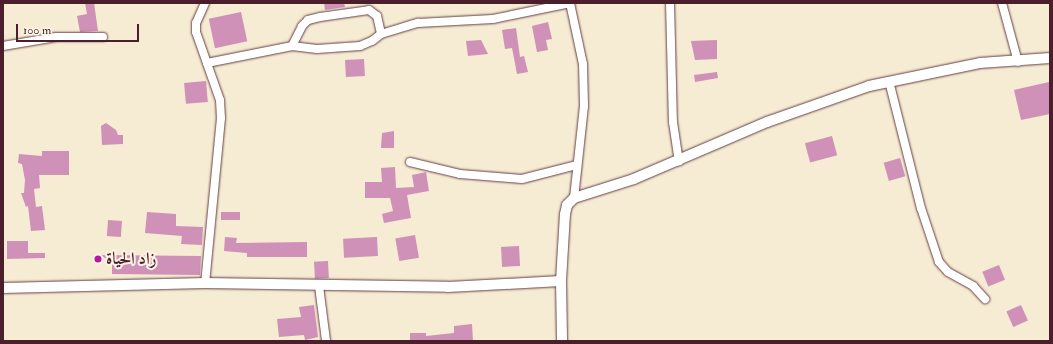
<!DOCTYPE html>
<html>
<head>
<meta charset="utf-8">
<style>
	body { margin:0 }
	#map { position:relative; width:1053px; height:344px; overflow:hidden; background:#f6ebd3; font-family:"IM FELL Double Pica",Amiri,serif }
	div>[style] { position:absolute }
	[style*='--x'] { left:calc(var(--x)*1px); top:calc(var(--y)*1px); width:calc(var(--w)*1px); rotate:calc(var(--a)*1deg) }
	.building>* { inset:0; background:#cf91b7; transform-origin:0 0 }
	.roads { filter:drop-shadow(0 0 1px #643e44) drop-shadow(0 0 1px #643e44) }
	.minor>* { height:8px; margin:-4px; padding:0 4px; transform-origin:4px; border-radius:4px; background:#fff }
	.tertiary>* { height:10px; margin:-5px; padding:0 5px; transform-origin:5px; border-radius:5px; background:#fff }
	.dots>* { width:11px; height:11px; translate:-50% -50%; box-sizing:border-box; border:2px solid #fcf5e5; border-radius:50% }
	span { translate:-50% -50%; white-space:nowrap; text-align:center; line-height:1.15; -webkit-text-stroke:4px #fcf5e5; paint-order:stroke }
	.poi-label { font-size:17px; color:#4a1f2b; font-weight:700 }
	.left { translate:0 -50%; text-align:left }
	.frame { position:absolute; inset:0; border:4px solid #4a1f2b; pointer-events:none }
	.scale { position:absolute; left:16px; top:24px; width:123px; height:18px; box-sizing:border-box; border:2px solid #4a1f2b; border-top:0; padding-left:5px; font-size:12px; line-height:14px; white-space:nowrap; color:#4a1f2b; -webkit-text-stroke:3px #fcf5e5; paint-order:stroke }
</style>
</head>
<body>
<div id="map">
	<div class="building">
		<i style="clip-path:polygon(85px 3px,94px 3px,98px 31px,80px 32px,77px 16px,87px 14px)"></i>
		<i style="clip-path:polygon(324px 3px,344px 3px,345px 7px,325px 10px)"></i>
		<i style="left:241px;top:12px;width:30px;height:33px;rotate:78deg"></i>
		<i style="clip-path:polygon(548px 22px,552px 39px,546px 40px,548px 50px,537px 52px,532px 26px)"></i>
		<i style="clip-path:polygon(516px 28px,520px 57px,524px 56px,528px 72px,517px 74px,512px 48px,505px 49px,502px 30px)"></i>
		<i style="clip-path:polygon(481px 40px,488px 54px,468px 56px,466px 41px)"></i>
		<i style="clip-path:polygon(717px 40px,717px 59px,695px 60px,691px 41px)"></i>
		<i style="left:364px;top:59px;width:17px;height:19px;rotate:87deg"></i>
		<i style="clip-path:polygon(717px 72px,718px 78px,695px 82px,694px 75px)"></i>
		<i style="left:206px;top:81px;width:21px;height:22px;rotate:85deg"></i>
		<i style="clip-path:polygon(1049px 82px,1050px 114px,1021px 120px,1014px 90px)"></i>
		<i style="clip-path:polygon(106px 123px,116px 130px,118px 135px,123px 135px,123px 144px,102px 145px,101px 126px)"></i>
		<i style="clip-path:polygon(394px 131px,394px 148px,381px 148px,382px 133px)"></i>
		<i style="left:832px;top:136px;width:20px;height:28px;rotate:75deg"></i>
		<i style="clip-path:polygon(42px 151px,69px 151px,69px 175px,39px 175px,40px 188px,34px 189px,36px 207px,42px 206px,45px 230px,31px 231px,28px 206px,26px 207px,21px 193px,24px 193px,25px 180px,22px 164px,18px 163px,19px 154px,42px 156px)"></i>
		<i style="left:900px;top:158px;width:19px;height:17px;rotate:74deg"></i>
		<i style="clip-path:polygon(395px 167px,396px 188px,414px 187px,412px 175px,426px 172px,429px 191px,407px 195px,411px 218px,384px 223px,382px 214px,393px 211px,390px 198px,365px 198px,365px 182px,382px 182px,381px 168px)"></i>
		<i style="clip-path:polygon(147px 212px,176px 214px,176px 226px,203px 227px,202px 245px,181px 244px,182px 236px,145px 233px)"></i>
		<i style="left:240px;top:212px;width:8px;height:19px;rotate:90deg"></i>
		<i style="left:108px;top:220px;width:14px;height:16px;rotate:4deg"></i>
		<i style="left:415px;top:235px;width:23px;height:20px;rotate:80deg"></i>
		<i style="clip-path:polygon(225px 237px,237px 238px,236px 243px,307px 242px,307px 257px,247px 257px,247px 253px,224px 251px)"></i>
		<i style="left:377px;top:237px;width:19px;height:34px;rotate:87deg"></i>
		<i style="clip-path:polygon(7px 241px,28px 241px,28px 253px,45px 253px,45px 258px,7px 259px)"></i>
		<i style="left:519px;top:246px;width:20px;height:18px;rotate:87deg"></i>
		<i style="clip-path:polygon(100px 255px,201px 256px,200px 275px,112px 274px,112px 262px)"></i>
		<i style="left:328px;top:261px;width:17px;height:14px;rotate:87deg"></i>
		<i style="left:999px;top:265px;width:16px;height:18px;rotate:68deg"></i>
		<i style="clip-path:polygon(314px 305px,318px 337px,305px 340px,304px 335px,279px 337px,277px 319px,301px 317px,299px 307px)"></i>
		<i style="left:1021px;top:305px;width:17px;height:16px;rotate:66deg"></i>
		<i style="clip-path:polygon(472px 324px,473px 341px,410px 341px,410px 333px,426px 333px,426px 336px,454px 333px,454px 326px)"></i>
	</div>
	<div class="roads">
		<div class="minor">
			<i style="--x:205;--y:3;--w:22;--a:114"></i>
			<i style="--x:196;--y:23;--w:9;--a:90"></i>
			<i style="--x:196;--y:32;--w:72;--a:70.6"></i>
			<i style="--x:220;--y:100;--w:18;--a:87"></i>
			<i style="--x:221;--y:118;--w:166;--a:95.5"></i>
			<i style="--x:570;--y:3;--w:62;--a:78"></i>
			<i style="--x:583;--y:64;--w:42;--a:88.6"></i>
			<i style="--x:584;--y:106;--w:93;--a:96.2"></i>
			<i style="--x:670;--y:3;--w:119;--a:88.6"></i>
			<i style="--x:673;--y:122;--w:40;--a:81.5"></i>
			<i style="--x:1002;--y:3;--w:61;--a:74.8"></i>
			<i style="--x:3;--y:46;--w:54;--a:-9.6"></i>
			<i style="--x:56;--y:37;--w:47;--a:0"></i>
			<i style="--x:292;--y:46;--w:22;--a:-63"></i>
			<i style="--x:302;--y:26;--w:8;--a:-45"></i>
			<i style="--x:308;--y:20;--w:12;--a:-14"></i>
			<i style="--x:320;--y:17;--w:49;--a:-8.1"></i>
			<i style="--x:369;--y:10;--w:10;--a:37"></i>
			<i style="--x:377;--y:16;--w:18;--a:77"></i>
			<i style="--x:207;--y:63;--w:87;--a:-11.3"></i>
			<i style="--x:292;--y:46;--w:25;--a:7"></i>
			<i style="--x:317;--y:49;--w:43;--a:-4"></i>
			<i style="--x:360;--y:46;--w:13;--a:-23"></i>
			<i style="--x:372;--y:41;--w:11;--a:-38"></i>
			<i style="--x:381;--y:34;--w:39;--a:-17"></i>
			<i style="--x:418;--y:23;--w:75;--a:-3.1"></i>
			<i style="--x:493;--y:19;--w:79;--a:-11.7"></i>
			<i style="--x:889;--y:81;--w:131;--a:75.9"></i>
			<i style="--x:921;--y:208;--w:57;--a:71.6"></i>
			<i style="--x:939;--y:262;--w:13;--a:48"></i>
			<i style="--x:948;--y:272;--w:29;--a:29"></i>
			<i style="--x:973;--y:286;--w:18;--a:47"></i>
			<i style="--x:410;--y:162;--w:51;--a:13.5"></i>
			<i style="--x:460;--y:174;--w:62;--a:4.6"></i>
			<i style="--x:522;--y:179;--w:57;--a:-14.3"></i>
			<i style="--x:319;--y:286;--w:55;--a:82.7"></i>
		</div>
		<div class="tertiary">
			<i style="--x:561;--y:281;--w:60;--a:89"></i>
			<i style="--x:3;--y:288;--w:202;--a:-1.4"></i>
			<i style="--x:205;--y:283;--w:243;--a:0.9"></i>
			<i style="--x:448;--y:287;--w:113;--a:-3"></i>
			<i style="--x:561;--y:281;--w:67;--a:-86.6"></i>
			<i style="--x:565;--y:214;--w:9;--a:-77"></i>
			<i style="--x:567;--y:205;--w:10;--a:-45"></i>
			<i style="--x:574;--y:198;--w:63;--a:-17.6"></i>
			<i style="--x:634;--y:179;--w:145;--a:-23.2"></i>
			<i style="--x:767;--y:122;--w:108;--a:-19.4"></i>
			<i style="--x:869;--y:86;--w:113;--a:-11.7"></i>
			<i style="--x:980;--y:63;--w:70;--a:-4.1"></i>
		</div>
	</div>
	<div class="dots">
		<i style="left:98px;top:259px;background:#b5179e"></i>
	</div>
	<div class="poi-label">
		<span class="left" style="left:106px;top:259px">زاد الحياة</span>
	</div>
	<div class="frame"></div>
	<div class="scale">100 m</div>
</div>
</body>
</html>
